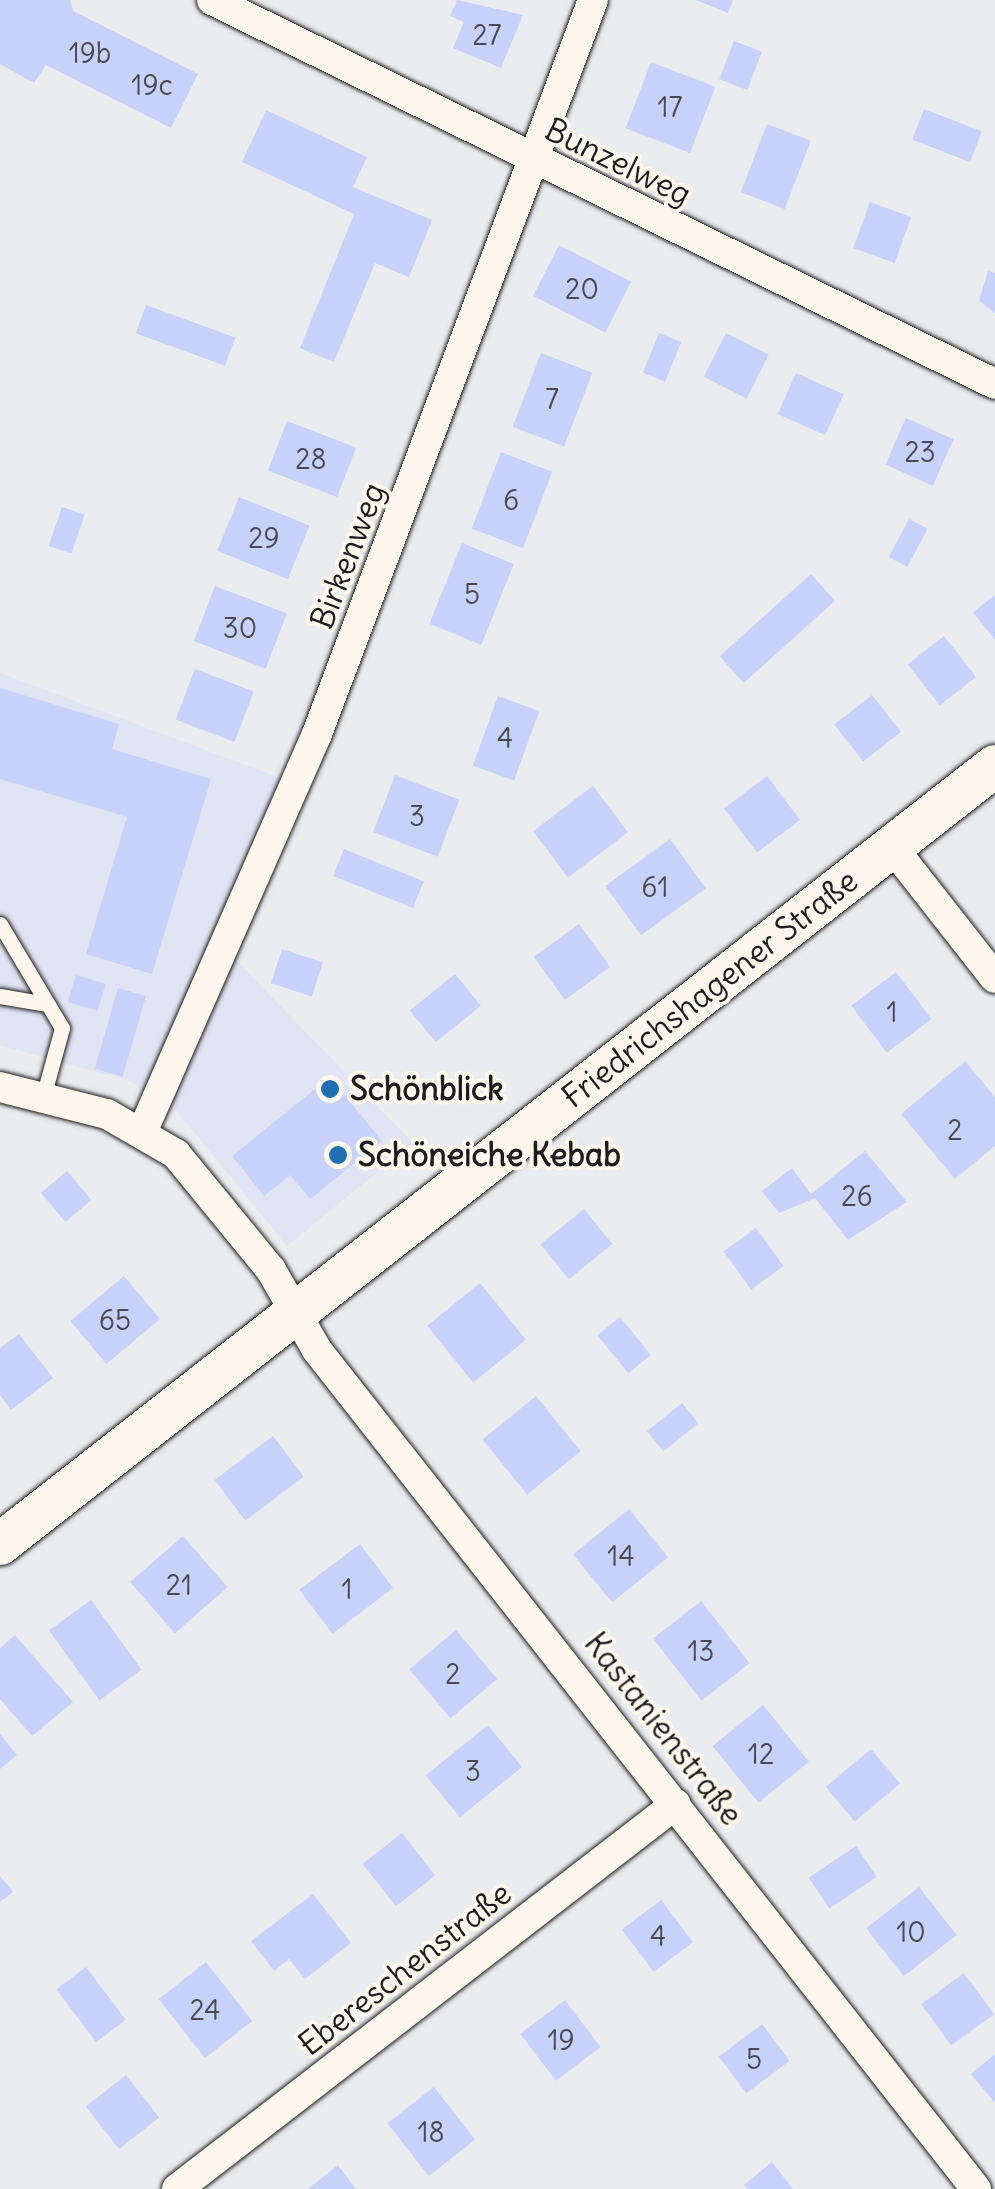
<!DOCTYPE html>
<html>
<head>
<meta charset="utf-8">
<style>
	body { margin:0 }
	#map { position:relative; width:995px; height:2189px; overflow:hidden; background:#ebecf0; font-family:Delius,sans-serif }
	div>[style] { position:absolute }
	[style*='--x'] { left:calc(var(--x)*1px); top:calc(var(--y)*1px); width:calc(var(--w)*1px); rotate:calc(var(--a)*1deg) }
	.built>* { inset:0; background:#e0e4f3 }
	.building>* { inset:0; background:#c7d1f9; transform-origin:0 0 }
	.roads { filter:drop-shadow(0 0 2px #1c1c1c) drop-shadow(0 0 2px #1c1c1c) }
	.service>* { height:15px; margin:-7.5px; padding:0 7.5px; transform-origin:7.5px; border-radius:7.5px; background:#fbf7ec }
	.minor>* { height:30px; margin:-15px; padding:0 15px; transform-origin:15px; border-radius:15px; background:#fbf7ec }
	.secondary>* { height:42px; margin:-21px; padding:0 21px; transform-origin:21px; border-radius:21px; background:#fbf7ec }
	.dots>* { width:28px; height:28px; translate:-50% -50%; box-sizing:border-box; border:5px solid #fbf7ec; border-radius:50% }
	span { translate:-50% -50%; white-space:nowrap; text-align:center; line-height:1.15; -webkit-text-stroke:8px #fbf7ec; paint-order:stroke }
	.number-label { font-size:28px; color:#474953 }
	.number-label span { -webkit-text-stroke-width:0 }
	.street-label { font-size:32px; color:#1c1c1c }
	.poi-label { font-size:32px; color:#1c1c1c; font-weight:700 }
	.left { translate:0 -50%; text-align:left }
</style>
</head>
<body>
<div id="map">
	<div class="built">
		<i style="clip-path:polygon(0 673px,304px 787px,234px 958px,413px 1143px,287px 1246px,180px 1115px,129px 1081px,0 1045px)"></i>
	</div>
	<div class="building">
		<i style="clip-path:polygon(0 0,70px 0,73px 11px,198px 74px,171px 128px,46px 65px,34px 83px,0 64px)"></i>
		<i style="clip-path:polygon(457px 0,523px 15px,501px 68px,453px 48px,464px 22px,450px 16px)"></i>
		<i style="clip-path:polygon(696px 0,733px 0,728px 13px)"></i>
		<i style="left:734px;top:41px;width:30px;height:41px;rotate:21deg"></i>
		<i style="left:651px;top:62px;width:69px;height:71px;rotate:21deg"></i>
		<i style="left:924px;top:109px;width:62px;height:33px;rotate:21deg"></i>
		<i style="clip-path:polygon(266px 110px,367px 157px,353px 187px,432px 220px,409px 277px,375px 263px,334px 362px,300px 348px,354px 214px,242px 162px)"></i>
		<i style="left:767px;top:124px;width:47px;height:73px;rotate:21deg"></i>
		<i style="left:870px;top:202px;width:44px;height:49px;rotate:20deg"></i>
		<i style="left:559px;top:245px;width:81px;height:57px;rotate:27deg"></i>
		<i style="clip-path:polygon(988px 271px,995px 273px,995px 313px,979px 301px)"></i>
		<i style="left:146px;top:305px;width:95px;height:30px;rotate:20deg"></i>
		<i style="left:659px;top:333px;width:24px;height:43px;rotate:22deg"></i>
		<i style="left:726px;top:333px;width:48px;height:49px;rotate:27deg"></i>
		<i style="left:541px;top:353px;width:55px;height:79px;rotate:21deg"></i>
		<i style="left:796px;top:373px;width:52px;height:45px;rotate:24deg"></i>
		<i style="left:906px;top:418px;width:52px;height:51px;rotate:24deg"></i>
		<i style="left:287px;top:421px;width:74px;height:53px;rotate:21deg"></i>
		<i style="left:501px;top:452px;width:55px;height:82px;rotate:21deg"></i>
		<i style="left:239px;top:497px;width:76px;height:58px;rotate:22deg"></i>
		<i style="left:62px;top:507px;width:24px;height:41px;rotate:19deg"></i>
		<i style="left:909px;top:519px;width:21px;height:43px;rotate:28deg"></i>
		<i style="left:462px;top:543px;width:56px;height:87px;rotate:22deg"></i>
		<i style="left:811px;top:574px;width:36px;height:123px;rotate:48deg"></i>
		<i style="left:215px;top:586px;width:77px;height:59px;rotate:21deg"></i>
		<i style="clip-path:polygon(995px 595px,995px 640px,973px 612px)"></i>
		<i style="left:944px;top:636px;width:52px;height:46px;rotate:52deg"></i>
		<i style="left:195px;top:669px;width:63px;height:54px;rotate:21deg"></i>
		<i style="clip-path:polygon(0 688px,119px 724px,112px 749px,211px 779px,152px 974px,86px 954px,127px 817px,0 779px)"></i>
		<i style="left:872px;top:695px;width:47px;height:48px;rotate:52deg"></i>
		<i style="left:498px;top:696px;width:44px;height:74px;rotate:20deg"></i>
		<i style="left:395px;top:775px;width:69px;height:61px;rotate:21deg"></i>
		<i style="left:767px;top:776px;width:55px;height:54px;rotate:53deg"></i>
		<i style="left:593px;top:786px;width:58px;height:75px;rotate:53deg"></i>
		<i style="left:670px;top:839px;width:61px;height:80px;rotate:54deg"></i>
		<i style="left:344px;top:849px;width:86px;height:29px;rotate:22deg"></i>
		<i style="left:579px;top:924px;width:53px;height:56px;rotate:54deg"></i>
		<i style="left:282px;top:949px;width:43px;height:36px;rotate:18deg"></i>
		<i style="left:896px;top:972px;width:59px;height:56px;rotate:53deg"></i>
		<i style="left:455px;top:974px;width:41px;height:58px;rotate:51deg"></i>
		<i style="left:76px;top:975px;width:31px;height:28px;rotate:17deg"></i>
		<i style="left:118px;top:988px;width:29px;height:84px;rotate:16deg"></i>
		<i style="clip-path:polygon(965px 1061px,995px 1097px,995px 1146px,955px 1179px,901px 1114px)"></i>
		<i style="clip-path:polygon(330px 1077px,382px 1141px,310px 1199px,290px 1175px,264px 1196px,232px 1156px)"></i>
		<i style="clip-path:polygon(865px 1151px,907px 1202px,848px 1240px,815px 1198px,779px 1213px,762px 1191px,792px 1168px,811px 1194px)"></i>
		<i style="left:67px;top:1171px;width:38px;height:34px;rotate:50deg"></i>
		<i style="left:584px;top:1209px;width:45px;height:56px;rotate:51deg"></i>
		<i style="left:756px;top:1228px;width:47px;height:40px;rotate:54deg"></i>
		<i style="left:124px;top:1276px;width:56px;height:70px;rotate:50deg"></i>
		<i style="left:480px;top:1283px;width:73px;height:68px;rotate:51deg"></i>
		<i style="left:620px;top:1317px;width:49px;height:29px;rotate:51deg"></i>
		<i style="clip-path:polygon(19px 1334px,53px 1378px,11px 1410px,0 1395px,0 1348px)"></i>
		<i style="left:536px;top:1396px;width:71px;height:69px;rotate:51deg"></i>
		<i style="left:682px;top:1403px;width:26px;height:45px;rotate:51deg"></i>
		<i style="left:273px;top:1436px;width:51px;height:73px;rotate:53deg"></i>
		<i style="left:629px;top:1509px;width:62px;height:72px;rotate:51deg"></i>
		<i style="left:183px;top:1536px;width:68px;height:70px;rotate:49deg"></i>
		<i style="left:360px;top:1544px;width:55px;height:76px;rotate:53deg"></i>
		<i style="left:91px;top:1600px;width:86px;height:52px;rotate:54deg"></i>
		<i style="left:701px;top:1601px;width:79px;height:61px;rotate:52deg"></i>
		<i style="left:456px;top:1630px;width:64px;height:61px;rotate:50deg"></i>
		<i style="clip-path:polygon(15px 1635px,73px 1702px,32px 1736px,0 1699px,0 1648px)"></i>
		<i style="left:763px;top:1705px;width:73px;height:65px;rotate:51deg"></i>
		<i style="left:488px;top:1725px;width:54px;height:80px;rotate:51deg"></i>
		<i style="clip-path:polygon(0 1734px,17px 1755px,0 1769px)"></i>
		<i style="left:871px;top:1749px;width:45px;height:59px;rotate:50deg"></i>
		<i style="left:402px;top:1833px;width:54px;height:50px;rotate:52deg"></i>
		<i style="left:856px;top:1846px;width:37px;height:57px;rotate:56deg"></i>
		<i style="clip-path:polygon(0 1876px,13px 1892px,0 1902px)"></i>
		<i style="left:919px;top:1887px;width:61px;height:67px;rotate:52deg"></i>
		<i style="clip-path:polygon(313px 1894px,351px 1943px,305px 1979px,289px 1959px,274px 1971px,251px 1941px)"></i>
		<i style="left:661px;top:1900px;width:53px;height:49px;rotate:53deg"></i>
		<i style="left:206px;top:1962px;width:75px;height:60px;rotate:52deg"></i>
		<i style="left:86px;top:1967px;width:66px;height:37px;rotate:53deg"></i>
		<i style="left:964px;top:1973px;width:51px;height:53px;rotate:54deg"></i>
		<i style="left:565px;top:2000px;width:59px;height:56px;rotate:53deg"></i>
		<i style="left:762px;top:2024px;width:46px;height:54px;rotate:53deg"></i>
		<i style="clip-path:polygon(995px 2054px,995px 2103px,971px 2074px)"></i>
		<i style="left:126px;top:2075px;width:54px;height:51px;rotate:52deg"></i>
		<i style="left:434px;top:2087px;width:67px;height:59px;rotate:52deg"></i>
		<i style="clip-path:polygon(772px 2162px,793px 2189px,747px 2189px,744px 2185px)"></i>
		<i style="clip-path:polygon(338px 2165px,356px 2189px,308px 2189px)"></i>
	</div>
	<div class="roads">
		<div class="service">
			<i style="--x:0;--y:924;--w:121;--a:59.2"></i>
			<i style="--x:62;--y:1028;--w:72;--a:105.4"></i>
			<i style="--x:0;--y:996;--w:48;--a:9.7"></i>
		</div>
		<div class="minor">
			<i style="--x:212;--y:0;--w:872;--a:26.12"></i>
			<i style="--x:893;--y:848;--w:165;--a:51.9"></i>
			<i style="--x:0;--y:1087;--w:110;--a:14.2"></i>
			<i style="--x:107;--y:1114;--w:80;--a:30.1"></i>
			<i style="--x:176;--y:1154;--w:150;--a:50.7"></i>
			<i style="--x:271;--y:1270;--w:92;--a:60.1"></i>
			<i style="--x:317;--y:1350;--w:1067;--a:51.85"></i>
			<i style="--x:144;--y:1128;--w:430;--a:-66.3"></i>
			<i style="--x:317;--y:734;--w:784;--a:-69.39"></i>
			<i style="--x:177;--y:2189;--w:630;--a:-37.65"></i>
		</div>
		<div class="secondary">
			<i style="--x:0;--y:1544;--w:1263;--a:-38.02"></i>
		</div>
	</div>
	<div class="dots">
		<i style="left:330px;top:1089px;background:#1f6fb2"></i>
		<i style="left:338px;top:1155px;background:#1f6fb2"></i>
	</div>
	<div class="number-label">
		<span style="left:487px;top:35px">27</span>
		<span style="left:90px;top:53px">19b</span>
		<span style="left:152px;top:85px">19c</span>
		<span style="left:670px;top:107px">17</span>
		<span style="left:582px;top:289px">20</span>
		<span style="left:552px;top:399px">7</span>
		<span style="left:920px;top:452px">23</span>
		<span style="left:311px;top:459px">28</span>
		<span style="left:511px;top:500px">6</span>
		<span style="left:264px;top:538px">29</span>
		<span style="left:472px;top:594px">5</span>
		<span style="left:240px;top:628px">30</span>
		<span style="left:505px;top:738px">4</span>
		<span style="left:417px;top:816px">3</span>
		<span style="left:655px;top:887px">61</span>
		<span style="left:892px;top:1012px">1</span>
		<span style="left:955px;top:1130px">2</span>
		<span style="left:857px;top:1196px">26</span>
		<span style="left:115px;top:1320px">65</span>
		<span style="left:621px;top:1556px">14</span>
		<span style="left:179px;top:1585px">21</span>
		<span style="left:347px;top:1589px">1</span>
		<span style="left:701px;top:1651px">13</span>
		<span style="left:453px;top:1674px">2</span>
		<span style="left:761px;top:1754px">12</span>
		<span style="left:473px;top:1771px">3</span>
		<span style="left:911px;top:1932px">10</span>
		<span style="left:658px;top:1936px">4</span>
		<span style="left:205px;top:2010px">24</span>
		<span style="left:561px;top:2040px">19</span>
		<span style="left:754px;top:2059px">5</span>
		<span style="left:431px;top:2132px">18</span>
	</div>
	<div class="street-label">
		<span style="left:618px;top:162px;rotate:26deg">Bunzelweg</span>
		<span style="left:348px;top:556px;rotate:-69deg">Birkenweg</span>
		<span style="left:710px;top:989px;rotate:-38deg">Friedrichshagener Straße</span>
		<span style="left:663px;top:1729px;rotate:52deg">Kastanienstraße</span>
		<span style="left:405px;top:1969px;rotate:-38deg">Ebereschenstraße</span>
	</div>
	<div class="poi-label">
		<span class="left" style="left:350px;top:1089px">Schönblick</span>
		<span class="left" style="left:358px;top:1155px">Schöneiche Kebab</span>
	</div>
</div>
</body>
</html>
